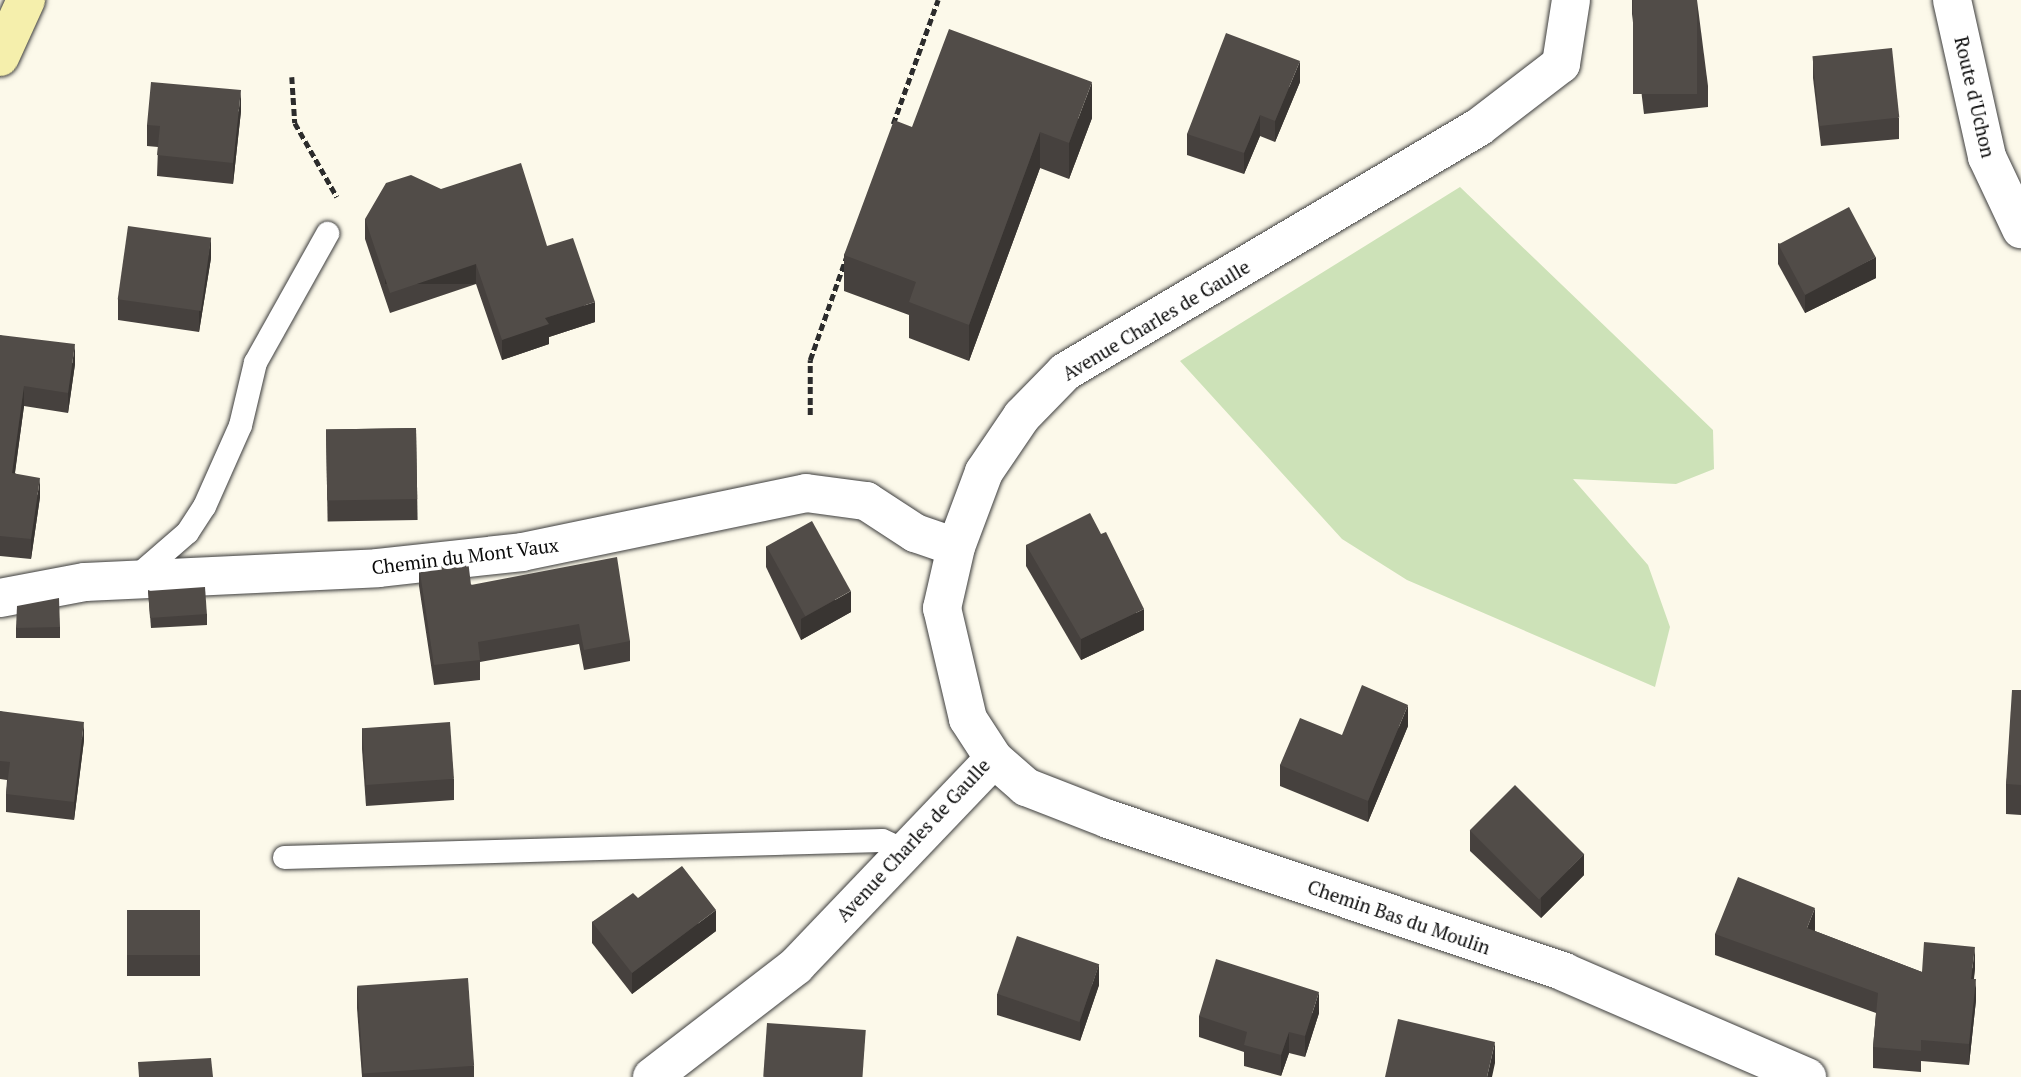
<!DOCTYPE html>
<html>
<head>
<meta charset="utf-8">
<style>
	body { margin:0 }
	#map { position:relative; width:2021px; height:1077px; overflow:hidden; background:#fcf9ea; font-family:"PT Serif",serif }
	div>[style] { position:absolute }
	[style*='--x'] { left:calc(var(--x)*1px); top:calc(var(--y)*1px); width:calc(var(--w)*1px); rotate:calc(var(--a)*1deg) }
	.green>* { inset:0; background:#cde2b8 }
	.path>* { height:4.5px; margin-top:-2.25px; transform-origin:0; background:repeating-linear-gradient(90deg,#2c2c2c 0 7px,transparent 0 10.5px) }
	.roads { filter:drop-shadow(0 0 2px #3d3d3d) drop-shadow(0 0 2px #3d3d3d) }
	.service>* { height:23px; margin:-11.5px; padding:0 11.5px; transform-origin:11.5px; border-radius:11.5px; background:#fff }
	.minor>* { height:38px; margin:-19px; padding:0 19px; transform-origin:19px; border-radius:19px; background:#fff }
	.tertiary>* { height:38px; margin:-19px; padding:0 19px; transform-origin:19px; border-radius:19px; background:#fff }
	.secondary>* { height:38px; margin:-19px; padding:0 19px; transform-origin:19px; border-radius:19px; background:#f5efac }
	.wall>* { inset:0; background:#46413e; transform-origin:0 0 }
	.shaded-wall>* { inset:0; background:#393532; transform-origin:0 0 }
	.building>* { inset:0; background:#514c48; transform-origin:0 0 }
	span { translate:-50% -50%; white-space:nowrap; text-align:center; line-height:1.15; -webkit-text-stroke:7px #fff; paint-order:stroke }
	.street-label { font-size:19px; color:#0a0a0a }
</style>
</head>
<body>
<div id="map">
	<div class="green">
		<i style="clip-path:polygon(1460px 187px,1713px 430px,1714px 469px,1676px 484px,1573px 479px,1648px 565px,1670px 627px,1655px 687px,1407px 580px,1342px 539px,1180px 361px)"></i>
	</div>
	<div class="path">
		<i style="--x:292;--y:77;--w:46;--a:86.3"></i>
		<i style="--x:295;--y:123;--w:85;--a:60.4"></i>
		<i style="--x:893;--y:124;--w:132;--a:-70.1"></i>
		<i style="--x:810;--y:415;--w:55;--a:-90"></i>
		<i style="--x:810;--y:360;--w:108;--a:-70.6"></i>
	</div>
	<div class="roads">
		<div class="service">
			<i style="--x:134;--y:578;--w:70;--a:-41"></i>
			<i style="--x:187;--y:532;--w:31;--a:-57"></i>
			<i style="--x:204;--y:506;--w:89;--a:-66"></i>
			<i style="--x:240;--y:425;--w:65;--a:-76.6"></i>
			<i style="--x:255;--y:362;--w:148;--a:-60.8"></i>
			<i style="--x:284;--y:857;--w:598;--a:-1.63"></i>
			<i style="--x:882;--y:840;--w:26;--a:25"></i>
		</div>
		<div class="minor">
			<i style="--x:1571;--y:0;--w:65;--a:98.9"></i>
			<i style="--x:1561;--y:64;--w:103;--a:142.5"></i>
			<i style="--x:1479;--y:127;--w:481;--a:149.4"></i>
			<i style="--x:1065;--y:372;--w:62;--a:134.3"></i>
			<i style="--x:1022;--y:416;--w:68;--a:124.2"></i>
			<i style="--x:984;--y:472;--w:80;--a:110.5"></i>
			<i style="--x:956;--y:547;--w:63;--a:102.9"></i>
			<i style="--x:942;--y:608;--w:114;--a:76.8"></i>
			<i style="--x:968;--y:719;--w:48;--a:57"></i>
			<i style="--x:994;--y:759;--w:43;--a:41.2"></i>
			<i style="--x:1026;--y:787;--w:88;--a:21.3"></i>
			<i style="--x:1108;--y:819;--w:481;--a:18.5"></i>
			<i style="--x:1564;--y:972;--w:265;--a:23.4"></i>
			<i style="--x:0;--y:598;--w:86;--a:-10.7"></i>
			<i style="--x:85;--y:582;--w:293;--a:-2.7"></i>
			<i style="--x:378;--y:568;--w:145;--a:-6.3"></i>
			<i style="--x:522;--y:552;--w:290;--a:-11.7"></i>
			<i style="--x:806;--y:493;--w:61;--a:7.6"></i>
			<i style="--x:866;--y:501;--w:59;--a:33.1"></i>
			<i style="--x:915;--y:533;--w:43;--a:18.9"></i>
			<i style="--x:652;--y:1077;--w:182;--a:-37.6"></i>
			<i style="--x:796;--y:966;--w:286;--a:-46.3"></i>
		</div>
		<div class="tertiary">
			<i style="--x:1952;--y:0;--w:161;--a:77.4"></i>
			<i style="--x:1987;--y:157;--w:80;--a:64.7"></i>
		</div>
		<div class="secondary">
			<i style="--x:0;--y:57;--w:63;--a:-65.5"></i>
		</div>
	</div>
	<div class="wall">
		<i style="clip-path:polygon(1632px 0,1697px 0,1708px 86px,1708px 107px,1644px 114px,1632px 14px)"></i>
		<i style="clip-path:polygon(1813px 57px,1899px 118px,1899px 139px,1821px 146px,1813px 78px)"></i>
		<i style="clip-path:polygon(1300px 82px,1275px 142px,1260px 136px,1244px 174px,1187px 155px,1187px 134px)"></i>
		<i style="clip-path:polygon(241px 111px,233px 184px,157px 176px,158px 147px,147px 146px,147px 125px)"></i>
		<i style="clip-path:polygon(1092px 118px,1069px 179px,1040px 168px,969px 361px,909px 338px,909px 315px,844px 291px,844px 255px,912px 127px)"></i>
		<i style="clip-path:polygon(365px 219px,547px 246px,595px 322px,549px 337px,549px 344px,502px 360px,476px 284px,390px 313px,365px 239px)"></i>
		<i style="clip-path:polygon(1778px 243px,1876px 278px,1805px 313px,1778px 264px)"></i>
		<i style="clip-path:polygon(211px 258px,199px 332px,118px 320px,118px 299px)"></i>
		<i style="clip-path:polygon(0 335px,75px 364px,68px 413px,24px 406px,15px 473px,40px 497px,31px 559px,0 556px)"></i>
		<i style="left:416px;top:428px;width:92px;height:90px;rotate:89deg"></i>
		<i style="clip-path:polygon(1101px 534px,1144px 630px,1081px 660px,1026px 566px,1026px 545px)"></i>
		<i style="clip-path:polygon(766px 546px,851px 612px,801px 640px,766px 567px)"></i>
		<i style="clip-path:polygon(419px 566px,630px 641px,630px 661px,584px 670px,579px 644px,480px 662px,480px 680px,434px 685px,419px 586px)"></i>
		<i style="clip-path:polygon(148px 590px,207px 614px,207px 625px,151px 628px)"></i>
		<i style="left:60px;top:627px;width:11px;height:44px;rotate:90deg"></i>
		<i style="clip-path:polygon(2021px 690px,2021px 815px,2006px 814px,2006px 784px)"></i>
		<i style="clip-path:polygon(0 711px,84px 740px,74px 820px,6px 812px,6px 794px,7px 780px,0 779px)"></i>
		<i style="clip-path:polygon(1408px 726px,1368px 822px,1280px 786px,1280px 765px,1342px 735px)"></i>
		<i style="clip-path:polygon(362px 728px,454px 779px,454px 800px,366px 806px,362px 749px)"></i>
		<i style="clip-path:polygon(1470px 830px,1584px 875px,1541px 918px,1470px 851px)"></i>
		<i style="clip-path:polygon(638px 898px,716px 931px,632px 994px,592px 943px,592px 922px)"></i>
		<i style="left:127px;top:910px;width:73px;height:66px"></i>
		<i style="clip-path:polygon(1815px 929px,1815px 931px,1922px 972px,1975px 968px,1974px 979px,1976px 1000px,1969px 1065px,1921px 1061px,1921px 1072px,1873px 1068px,1873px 1047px,1876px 1013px,1715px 955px,1715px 934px)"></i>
		<i style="clip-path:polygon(1099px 985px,1080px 1041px,997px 1015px,997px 994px)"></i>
		<i style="clip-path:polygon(357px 987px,474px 1066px,474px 1077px,362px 1077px,357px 1008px)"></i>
		<i style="clip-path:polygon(1319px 1013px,1305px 1057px,1289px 1053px,1281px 1076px,1244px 1066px,1244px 1052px,1199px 1037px,1199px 1016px)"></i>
	</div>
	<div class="shaded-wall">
		<i style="clip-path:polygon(1300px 61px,1300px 82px,1275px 142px,1275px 121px)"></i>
		<i style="clip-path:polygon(1092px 82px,1092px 118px,1069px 179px,1069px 143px)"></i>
		<i style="clip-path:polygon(241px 90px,241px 111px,233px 184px,233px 163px)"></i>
		<i style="clip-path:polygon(1260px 115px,1260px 136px,1244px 174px,1244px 153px)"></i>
		<i style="clip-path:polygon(1040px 132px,1040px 168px,969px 361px,969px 325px)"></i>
		<i style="clip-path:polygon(211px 237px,211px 258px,199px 332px,199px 311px)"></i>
		<i style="clip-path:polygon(1876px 257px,1876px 278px,1805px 313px,1805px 292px)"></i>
		<i style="left:476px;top:264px;width:20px;height:91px;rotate:90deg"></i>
		<i style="clip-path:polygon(595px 302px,595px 322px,549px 337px,549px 344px,502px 360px,502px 340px,545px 318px)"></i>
		<i style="clip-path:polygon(75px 344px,75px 364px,68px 413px,68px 393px)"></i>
		<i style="clip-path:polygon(24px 386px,24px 406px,12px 493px,12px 473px)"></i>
		<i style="clip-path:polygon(40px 478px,40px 497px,31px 559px,31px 539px)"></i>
		<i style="clip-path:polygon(851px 591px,851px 612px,801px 640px,801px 619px)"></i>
		<i style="clip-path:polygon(1144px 609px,1144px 630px,1081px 660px,1081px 639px)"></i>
		<i style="clip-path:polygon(1408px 705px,1408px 726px,1368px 822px,1368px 801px)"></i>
		<i style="clip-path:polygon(84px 722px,84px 740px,74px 820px,74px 802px)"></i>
		<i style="clip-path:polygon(1584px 854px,1584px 875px,1541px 918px,1541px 897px)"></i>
		<i style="clip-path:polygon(1815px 908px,1815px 929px,1807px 949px,1807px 928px)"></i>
		<i style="clip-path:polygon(716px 910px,716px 931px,632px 994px,632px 973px)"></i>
		<i style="clip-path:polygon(1975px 947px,1975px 968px,1971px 1000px,1971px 979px)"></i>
		<i style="clip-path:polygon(1099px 964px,1099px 985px,1080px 1041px,1080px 1020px)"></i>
		<i style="clip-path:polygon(1976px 979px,1976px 1000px,1969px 1065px,1969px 1044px)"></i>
		<i style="clip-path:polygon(1319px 992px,1319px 1013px,1305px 1057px,1305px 1036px)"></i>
		<i style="clip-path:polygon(1289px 1032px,1289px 1053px,1281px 1076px,1281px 1055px)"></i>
		<i style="clip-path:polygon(1495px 1042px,1495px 1063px,1492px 1077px,1487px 1077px)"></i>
	</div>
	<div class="building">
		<i style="left:1633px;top:0;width:64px;height:94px"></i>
		<i style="clip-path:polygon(949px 29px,1092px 82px,1069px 143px,1040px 132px,969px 325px,909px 302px,916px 282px,844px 255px,894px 120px,912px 127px)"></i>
		<i style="clip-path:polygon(1226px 33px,1300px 61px,1275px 121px,1260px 115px,1244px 153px,1187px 134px)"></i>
		<i style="left:1892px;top:48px;width:70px;height:80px;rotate:84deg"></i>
		<i style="clip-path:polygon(151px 82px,241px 90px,233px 163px,157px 155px,160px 126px,147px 125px)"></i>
		<i style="clip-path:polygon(521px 163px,547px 246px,573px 238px,595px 302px,545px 318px,549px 324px,502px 340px,476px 264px,390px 293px,365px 219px,386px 183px,411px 175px,441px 189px)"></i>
		<i style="left:1849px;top:207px;width:57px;height:80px;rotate:62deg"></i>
		<i style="left:128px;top:226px;width:84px;height:74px;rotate:8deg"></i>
		<i style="clip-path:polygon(0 335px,75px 344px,68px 393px,24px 386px,12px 473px,40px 478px,31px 539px,0 536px)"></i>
		<i style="left:416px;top:428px;width:71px;height:90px;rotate:89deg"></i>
		<i style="clip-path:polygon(1090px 513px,1101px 534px,1106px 532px,1144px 609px,1081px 639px,1026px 545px)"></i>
		<i style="left:812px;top:521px;width:80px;height:52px;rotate:61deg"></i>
		<i style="clip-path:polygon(617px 557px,630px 641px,584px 650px,579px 624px,478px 642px,480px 660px,434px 665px,419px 566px,468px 560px,471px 585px)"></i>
		<i style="left:205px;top:587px;width:27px;height:57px;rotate:86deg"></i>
		<i style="clip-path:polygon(59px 598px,60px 627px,16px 628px,17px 606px)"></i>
		<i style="clip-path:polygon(1362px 685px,1408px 705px,1368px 801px,1280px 765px,1300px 718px,1342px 735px)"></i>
		<i style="clip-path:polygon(2012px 690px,2021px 690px,2021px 785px,2006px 784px)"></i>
		<i style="clip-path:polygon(0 711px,84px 722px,74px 802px,6px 794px,10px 762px,0 761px)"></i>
		<i style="left:450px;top:722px;width:57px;height:88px;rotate:86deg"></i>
		<i style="left:1515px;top:785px;width:98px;height:64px;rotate:45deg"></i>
		<i style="clip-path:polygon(682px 866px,716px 910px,632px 973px,592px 922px,633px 893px,638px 898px)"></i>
		<i style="clip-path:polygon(1738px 877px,1815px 908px,1807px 928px,1922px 972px,1924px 942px,1975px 947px,1971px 979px,1976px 979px,1969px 1044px,1921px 1040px,1921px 1051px,1873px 1047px,1878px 993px,1715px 934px)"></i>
		<i style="left:127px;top:910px;width:73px;height:45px"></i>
		<i style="left:1017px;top:936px;width:87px;height:61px;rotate:19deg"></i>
		<i style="clip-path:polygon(1216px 959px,1319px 992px,1305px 1036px,1289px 1032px,1281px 1055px,1244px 1045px,1247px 1032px,1199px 1016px)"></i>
		<i style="left:468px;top:978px;width:88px;height:111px;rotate:86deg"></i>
		<i style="clip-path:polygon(1398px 1019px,1495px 1042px,1487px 1077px,1385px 1077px)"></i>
		<i style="left:767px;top:1023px;width:99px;height:54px;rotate:4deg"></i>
		<i style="clip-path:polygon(211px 1058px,213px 1077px,139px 1077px,138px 1062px)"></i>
	</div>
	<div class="street-label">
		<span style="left:1975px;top:97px;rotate:77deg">Route d'Uchon</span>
		<span style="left:1156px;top:320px;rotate:-31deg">Avenue Charles de Gaulle</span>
		<span style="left:465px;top:556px;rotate:-7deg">Chemin du Mont Vaux</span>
		<span style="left:913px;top:840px;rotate:-47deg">Avenue Charles de Gaulle</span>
		<span style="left:1399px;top:917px;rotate:19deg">Chemin Bas du Moulin</span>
	</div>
</div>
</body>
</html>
